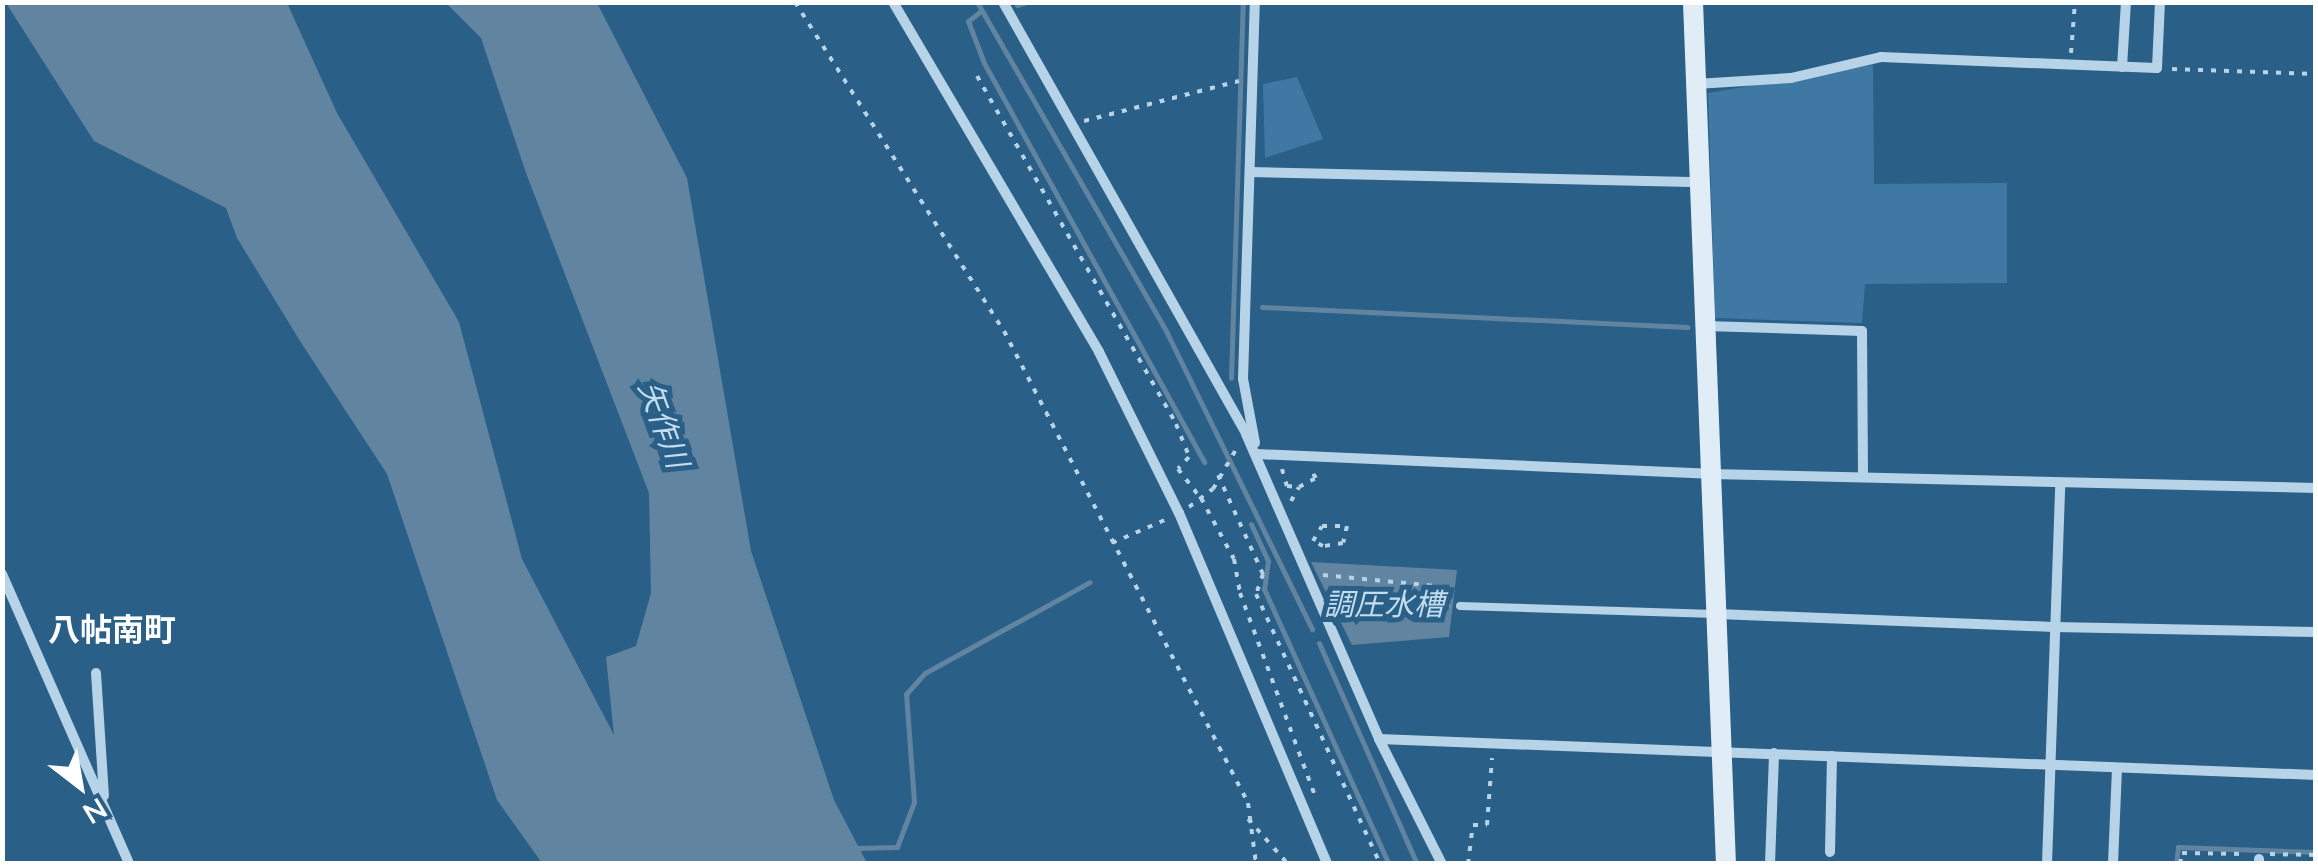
<!DOCTYPE html>
<html>
<head>
<meta charset="utf-8">
<style>
	body { margin:0 }
	#map { position:relative; width:2318px; height:866px; overflow:hidden; background:#2a5f87; font-family:Lato,"Noto Sans JP",sans-serif }
	div>[style] { position:absolute }
	[style*='--x'] { left:calc(var(--x)*1px); top:calc(var(--y)*1px); width:calc(var(--w)*1px); rotate:calc(var(--a)*1deg) }
	.green>* { inset:0; background:#3f79a3 }
	.water>* { inset:0; background:#6185a0 }
	.stream>* { height:5px; margin:-2.5px; padding:0 2.5px; transform-origin:2.5px; border-radius:2.5px; background:#6185a0 }
	.path>* { height:4px; margin-top:-2px; transform-origin:0; background:repeating-linear-gradient(90deg,#b7d3e8 0 5px,transparent 0 13px) }
	.lane>* { height:8px; margin:-4px; padding:0 4px; transform-origin:4px; border-radius:4px; background:#b7d3e8 }
	.street>* { height:10px; margin:-5px; padding:0 5px; transform-origin:5px; border-radius:5px; background:#b7d3e8 }
	.secondary>* { height:20px; margin:-10px; padding:0 10px; transform-origin:10px; border-radius:10px; background:#e0edf7 }
	span { translate:-50% -50%; white-space:nowrap; text-align:center; line-height:1.15; -webkit-text-stroke:10px #2a5f87; paint-order:stroke }
	.water-label { font-size:30px; color:#c2ddef; font-style:italic }
	.quarter-label { font-size:32px; color:#fff; font-weight:700 }
	.frame { position:absolute; inset:0; border:5px solid #fff; pointer-events:none }
	.north { position:absolute; left:30px; top:736px; width:100px; height:100px; -webkit-text-stroke:8px #2a5f87; paint-order:stroke; rotate:149deg; font-size:28px; font-weight:700; line-height:40px; text-align:center; color:#fff }
	.north::after { content:''; display:block; margin:auto; width:35px; height:45px; background:#fff; clip-path:polygon(50% 0,100% 100%,50% 72%,0 100%) }
</style>
</head>
<body>
<div id="map">
	<div class="green">
		<i style="clip-path:polygon(1873px 65px,1874px 184px,2007px 183px,2007px 283px,1865px 284px,1862px 323px,1715px 318px,1708px 93px)"></i>
		<i style="clip-path:polygon(1297px 77px,1323px 139px,1265px 158px,1263px 84px)"></i>
	</div>
	<div class="water">
		<i style="clip-path:polygon(6px 3px,287px 3px,337px 113px,459px 322px,522px 559px,614px 735px,606px 657px,636px 646px,651px 593px,649px 493px,526px 173px,481px 38px,446px 3px,597px 3px,687px 178px,751px 551px,834px 800px,867px 863px,542px 863px,497px 800px,387px 474px,300px 341px,237px 238px,226px 208px,94px 141px)"></i>
		<i style="clip-path:polygon(1311px 562px,1457px 570px,1449px 637px,1352px 645px)"></i>
	</div>
	<div class="stream">
		<i style="--x:977;--y:2;--w:382;--a:60.1"></i>
		<i style="--x:1167;--y:333;--w:330;--a:63.9"></i>
		<i style="--x:1017;--y:5;--w:10;--a:-17"></i>
		<i style="--x:981;--y:11;--w:16;--a:142"></i>
		<i style="--x:968;--y:21;--w:45;--a:69.1"></i>
		<i style="--x:984;--y:63;--w:456;--a:61.1"></i>
		<i style="--x:1262;--y:307;--w:426;--a:2.7"></i>
		<i style="--x:1231;--y:378;--w:376;--a:-88.2"></i>
		<i style="--x:1251;--y:524;--w:41;--a:65.3"></i>
		<i style="--x:1268;--y:561;--w:28;--a:98"></i>
		<i style="--x:1264;--y:589;--w:302;--a:65.6"></i>
		<i style="--x:1319;--y:643;--w:242;--a:66.1"></i>
		<i style="--x:854;--y:848;--w:43;--a:-1.3"></i>
		<i style="--x:897;--y:847;--w:48;--a:-69.3"></i>
		<i style="--x:914;--y:802;--w:108;--a:-94.2"></i>
		<i style="--x:906;--y:694;--w:28;--a:-48"></i>
		<i style="--x:925;--y:673;--w:188;--a:-28.9"></i>
		<i style="--x:2176;--y:864;--w:17;--a:-83"></i>
		<i style="--x:2178;--y:847;--w:138;--a:2.1"></i>
	</div>
	<div class="path">
		<i style="--x:795;--y:2;--w:390;--a:57.6"></i>
		<i style="--x:1004;--y:331;--w:531;--a:62.66"></i>
		<i style="--x:1248;--y:803;--w:62;--a:82.5"></i>
		<i style="--x:2071;--y:53;--w:51;--a:-85.5"></i>
		<i style="--x:2172;--y:69;--w:144;--a:2"></i>
		<i style="--x:977;--y:76;--w:401;--a:60.2"></i>
		<i style="--x:1176;--y:424;--w:35;--a:68"></i>
		<i style="--x:1189;--y:457;--w:16;--a:133"></i>
		<i style="--x:1178;--y:469;--w:37;--a:52"></i>
		<i style="--x:1201;--y:498;--w:69;--a:61.6"></i>
		<i style="--x:1234;--y:559;--w:35;--a:80"></i>
		<i style="--x:1240;--y:593;--w:219;--a:69.7"></i>
		<i style="--x:1084;--y:121;--w:160;--a:-14.5"></i>
		<i style="--x:1282;--y:469;--w:18;--a:74"></i>
		<i style="--x:1287;--y:486;--w:12;--a:5"></i>
		<i style="--x:1218;--y:475;--w:109;--a:65.6"></i>
		<i style="--x:1263;--y:574;--w:21;--a:109"></i>
		<i style="--x:1256;--y:594;--w:297;--a:65.3"></i>
		<i style="--x:1291;--y:501;--w:16;--a:-60"></i>
		<i style="--x:1299;--y:487;--w:19;--a:-28"></i>
		<i style="--x:1316;--y:478;--w:11;--a:-124"></i>
		<i style="--x:1189;--y:507;--w:30;--a:-37"></i>
		<i style="--x:1213;--y:489;--w:50;--a:-59.8"></i>
		<i style="--x:1322;--y:526;--w:25;--a:0"></i>
		<i style="--x:1347;--y:526;--w:17;--a:103"></i>
		<i style="--x:1343;--y:543;--w:20;--a:171"></i>
		<i style="--x:1323;--y:546;--w:11;--a:-153"></i>
		<i style="--x:1313;--y:541;--w:17;--a:-59"></i>
		<i style="--x:1112;--y:543;--w:60;--a:-23.6"></i>
		<i style="--x:1323;--y:575;--w:113;--a:5.6"></i>
		<i style="--x:1435;--y:586;--w:18;--a:90"></i>
		<i style="--x:1435;--y:604;--w:15;--a:4"></i>
		<i style="--x:1248;--y:819;--w:60;--a:48.4"></i>
		<i style="--x:2270;--y:854;--w:46;--a:1.2"></i>
		<i style="--x:1468;--y:864;--w:39;--a:-83"></i>
		<i style="--x:1473;--y:825;--w:14;--a:0"></i>
		<i style="--x:1487;--y:825;--w:67;--a:-85.7"></i>
		<i style="--x:2180;--y:864;--w:11;--a:-80"></i>
		<i style="--x:2182;--y:853;--w:64;--a:0.9"></i>
	</div>
	<div class="lane">
		<i style="--x:1460;--y:606;--w:255;--a:1.8"></i>
	</div>
	<div class="street">
		<i style="--x:893;--y:2;--w:406;--a:59.5"></i>
		<i style="--x:1099;--y:352;--w:180;--a:63.6"></i>
		<i style="--x:1179;--y:513;--w:381;--a:67.1"></i>
		<i style="--x:1003;--y:2;--w:496;--a:60.6"></i>
		<i style="--x:1246;--y:434;--w:333;--a:66.4"></i>
		<i style="--x:1379;--y:739;--w:140;--a:63.3"></i>
		<i style="--x:2122;--y:67;--w:65;--a:-86.5"></i>
		<i style="--x:1696;--y:84;--w:95;--a:-3.6"></i>
		<i style="--x:1791;--y:78;--w:92;--a:-13.1"></i>
		<i style="--x:1881;--y:57;--w:276;--a:2.3"></i>
		<i style="--x:2157;--y:68;--w:66;--a:-87.4"></i>
		<i style="--x:1251;--y:172;--w:451;--a:1.3"></i>
		<i style="--x:1706;--y:326;--w:156;--a:1.8"></i>
		<i style="--x:1862;--y:331;--w:143;--a:89.6"></i>
		<i style="--x:1255;--y:443;--w:65;--a:-100.6"></i>
		<i style="--x:1243;--y:379;--w:377;--a:-88.2"></i>
		<i style="--x:1256;--y:454;--w:454;--a:2.5"></i>
		<i style="--x:1710;--y:474;--w:606;--a:1.32"></i>
		<i style="--x:2;--y:574;--w:317;--a:66.3"></i>
		<i style="--x:1717;--y:614;--w:337;--a:2.2"></i>
		<i style="--x:2054;--y:627;--w:262;--a:1.1"></i>
		<i style="--x:96;--y:673;--w:123;--a:86.3"></i>
		<i style="--x:1379;--y:739;--w:938;--a:2.2"></i>
		<i style="--x:1830;--y:852;--w:96;--a:-88.8"></i>
		<i style="--x:1770;--y:864;--w:111;--a:-87.9"></i>
		<i style="--x:2047;--y:864;--w:381;--a:-88"></i>
		<i style="--x:2113;--y:864;--w:96;--a:-87.6"></i>
		<i style="--x:2259;--y:864;--w:5;--a:-90"></i>
	</div>
	<div class="secondary">
		<i style="--x:1693;--y:2;--w:863;--a:87.81"></i>
	</div>
	<div class="water-label">
		<span style="left:665px;top:424px;rotate:70deg">矢作川</span>
		<span style="left:1384px;top:603px">調圧水槽</span>
	</div>
	<div class="quarter-label">
		<span style="left:112px;top:629px">八帖南町</span>
	</div>
	<div class="frame"></div>
	<div class="north">N</div>
</div>
</body>
</html>
